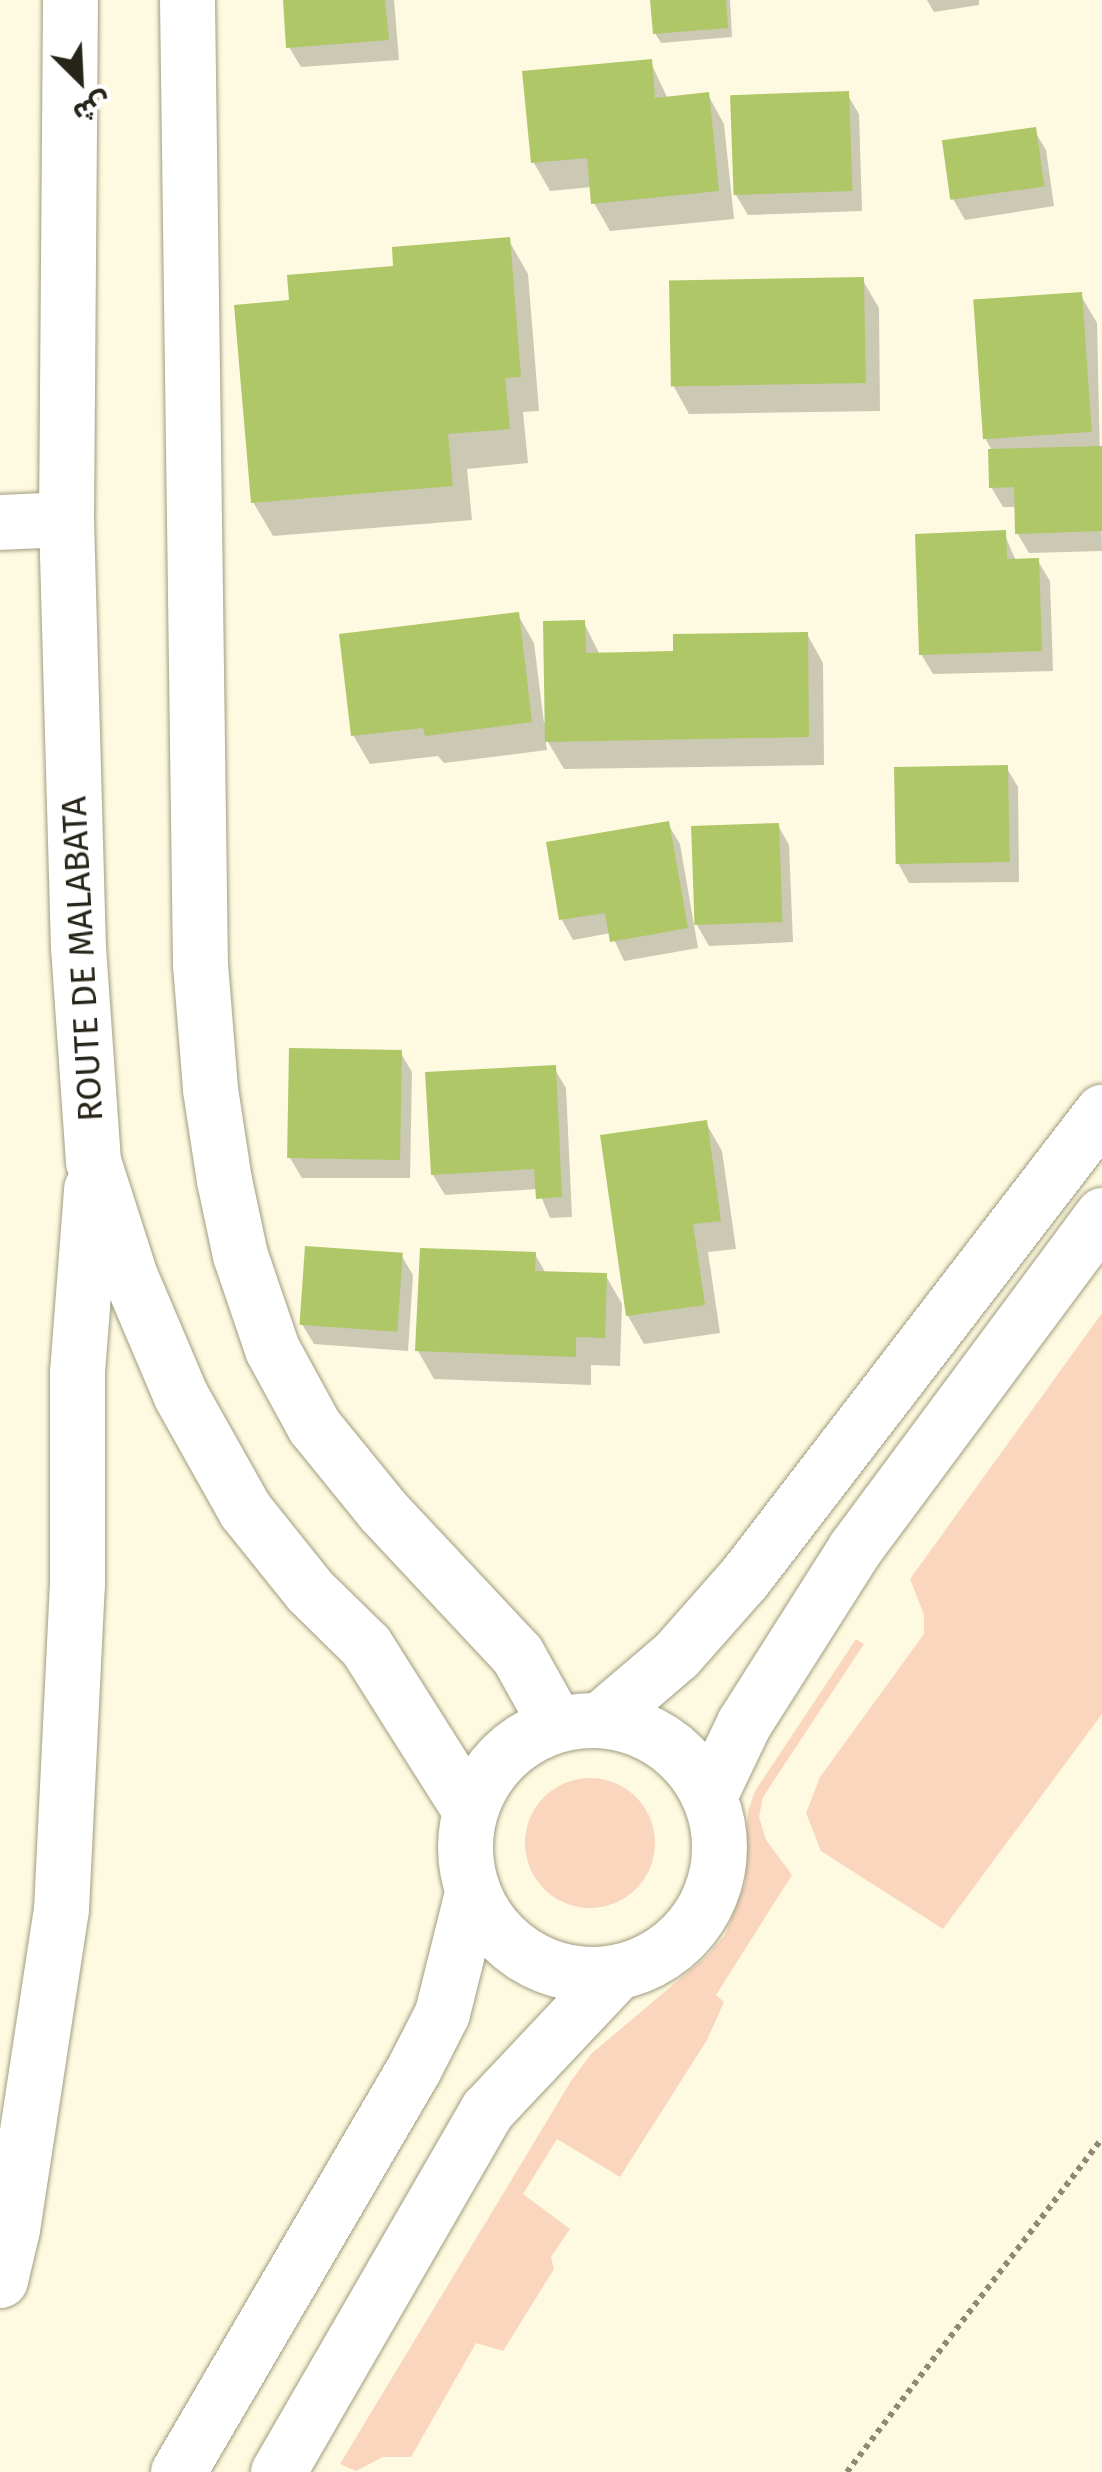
<!DOCTYPE html>
<html>
<head>
<meta charset="utf-8">
<style>
	body { margin:0 }
	#map { position:relative; width:1102px; height:2472px; overflow:hidden; background:#fefae1; font-family:"Fira Sans","Noto Sans Arabic",sans-serif }
	div>[style] { position:absolute }
	[style*='--x'] { left:calc(var(--x)*1px); top:calc(var(--y)*1px); width:calc(var(--w)*1px); rotate:calc(var(--a)*1deg) }
	.green>* { inset:0; background:#fad6bf }
	.round { border-radius:50% }
	.shadow>* { inset:0; background:#0003 }
	.building>* { inset:0; background:#afc767; transform-origin:0 0 }
	.path>* { height:6px; margin-top:-3px; transform-origin:0; background:repeating-linear-gradient(90deg,#8c8977 0 5px,transparent 0 10px) }
	.roads { filter:drop-shadow(0 0 2px #a19c7e) drop-shadow(0 0 2px #a19c7e) }
	.street>* { height:55px; margin:-27.5px; padding:0 27.5px; transform-origin:27.5px; border-radius:27.5px; background:#fff }
	.secondary>* { height:55px; margin:-27.5px; padding:0 27.5px; transform-origin:27.5px; border-radius:27.5px; background:#fff }
	.secondary>.ring { margin:-27.5px; padding:0; box-sizing:content-box; background:none; border:55px solid #fff; border-radius:50% }
	span { translate:-50% -50%; white-space:nowrap; text-align:center; line-height:1.15; -webkit-text-stroke:8px #fff; paint-order:stroke }
	.street-label { font-size:35px; color:#272519 }
	.north { position:absolute; left:30px; top:30px; width:100px; height:100px; -webkit-text-stroke:8px #fff; paint-order:stroke; rotate:156deg; font-size:28px; font-weight:700; line-height:40px; text-align:center; color:#272519 }
	.north::after { content:''; display:block; margin:auto; width:35px; height:45px; background:#272519; clip-path:polygon(50% 0,100% 100%,50% 72%,0 100%) }
</style>
</head>
<body>
<div id="map">
	<div class="green">
		<i style="clip-path:polygon(1102px 1313px,1102px 1714px,943px 1929px,821px 1851px,806px 1813px,820px 1777px,924px 1634px,924px 1615px,910px 1579px)"></i>
		<i style="clip-path:polygon(856px 1639px,864px 1644px,763px 1797px,759px 1817px,766px 1840px,792px 1875px,716px 1995px,724px 2002px,707px 2040px,620px 2177px,557px 2139px,523px 2194px,570px 2229px,551px 2257px,554px 2269px,503px 2351px,476px 2343px,411px 2457px,383px 2457px,356px 2471px,340px 2464px,571px 2081px,591px 2054px,706px 1957px,725px 1935px,745px 1884px,748px 1811px,755px 1791px)"></i>
		<i class="round" style="left:525px;top:1778px;width:130px;height:130px"></i>
	</div>
	<div class="shadow">
		<i style="clip-path:polygon(285px 0,394px 0,399px 60px,301px 67px,289px 47px)"></i>
		<i style="clip-path:polygon(653px 0,730px 0,732px 37px,661px 43px,655px 33px)"></i>
		<i style="clip-path:polygon(927px 0,979px 0,979px 5px,934px 12px)"></i>
		<i style="clip-path:polygon(650px 61px,668px 99px,708px 95px,724px 124px,734px 219px,610px 231px,594px 203px,592px 187px,550px 191px,534px 163px)"></i>
		<i style="clip-path:polygon(847px 94px,859px 114px,862px 211px,748px 215px,736px 195px)"></i>
		<i style="clip-path:polygon(1034px 130px,1046px 150px,1054px 206px,965px 220px,953px 199px)"></i>
		<i style="clip-path:polygon(508px 239px,528px 274px,539px 411px,523px 412px,528px 463px,467px 469px,472px 520px,273px 536px,253px 502px,292px 303px,396px 268px)"></i>
		<i style="clip-path:polygon(862px 279px,879px 308px,880px 411px,689px 414px,673px 385px)"></i>
		<i style="clip-path:polygon(1080px 294px,1097px 323px,1102px 551px,1029px 553px,1017px 533px,1017px 507px,1003px 507px,991px 487px,993px 452px,986px 440px)"></i>
		<i style="clip-path:polygon(1004px 533px,1016px 561px,1038px 561px,1050px 581px,1053px 671px,933px 674px,921px 654px)"></i>
		<i style="clip-path:polygon(518px 615px,534px 643px,544px 723px,584px 623px,600px 655px,675px 654px,807px 634px,823px 663px,824px 765px,564px 769px,545px 737px,547px 750px,444px 763px,438px 756px,370px 764px,353px 735px)"></i>
		<i style="clip-path:polygon(1006px 767px,1018px 787px,1019px 882px,909px 883px,898px 863px)"></i>
		<i style="clip-path:polygon(668px 824px,680px 844px,698px 948px,624px 961px,611px 933px,573px 940px,562px 920px)"></i>
		<i style="clip-path:polygon(778px 825px,789px 845px,793px 942px,709px 946px,697px 925px)"></i>
		<i style="clip-path:polygon(400px 1052px,412px 1072px,410px 1178px,302px 1178px,290px 1158px)"></i>
		<i style="clip-path:polygon(554px 1068px,566px 1088px,572px 1217px,550px 1218px,538px 1189px,445px 1195px,433px 1175px)"></i>
		<i style="clip-path:polygon(706px 1123px,722px 1151px,736px 1249px,708px 1252px,720px 1333px,644px 1344px,628px 1316px)"></i>
		<i style="clip-path:polygon(535px 1254px,546px 1274px,606px 1276px,622px 1304px,620px 1366px,591px 1365px,591px 1385px,434px 1379px,418px 1351px)"></i>
		<i style="clip-path:polygon(401px 1255px,413px 1275px,408px 1351px,314px 1344px,302px 1324px)"></i>
	</div>
	<div class="building">
		<i style="clip-path:polygon(283px 0,385px 0,389px 40px,286px 48px)"></i>
		<i style="clip-path:polygon(650px 0,726px 0,728px 28px,653px 34px)"></i>
		<i style="clip-path:polygon(652px 59px,655px 98px,709px 92px,719px 191px,591px 204px,587px 158px,531px 163px,522px 71px)"></i>
		<i style="left:849px;top:91px;width:100px;height:119px;rotate:88deg"></i>
		<i style="left:1036px;top:127px;width:60px;height:95px;rotate:82deg"></i>
		<i style="clip-path:polygon(510px 237px,521px 377px,505px 378px,510px 429px,448px 434px,453px 486px,251px 503px,234px 305px,289px 300px,287px 275px,393px 266px,392px 247px)"></i>
		<i style="left:864px;top:277px;width:106px;height:195px;rotate:89deg"></i>
		<i style="left:1082px;top:292px;width:140px;height:109px;rotate:86deg"></i>
		<i style="clip-path:polygon(1102px 446px,1102px 531px,1015px 534px,1014px 487px,989px 488px,988px 449px)"></i>
		<i style="clip-path:polygon(1006px 530px,1007px 559px,1039px 558px,1042px 651px,919px 655px,915px 534px)"></i>
		<i style="clip-path:polygon(519px 612px,532px 722px,425px 736px,423px 728px,351px 736px,339px 634px)"></i>
		<i style="clip-path:polygon(585px 620px,586px 653px,673px 651px,673px 634px,808px 632px,809px 737px,545px 742px,543px 621px)"></i>
		<i style="left:1008px;top:765px;width:97px;height:114px;rotate:89deg"></i>
		<i style="clip-path:polygon(669px 821px,688px 928px,610px 942px,605px 913px,559px 920px,546px 842px)"></i>
		<i style="left:779px;top:823px;width:99px;height:88px;rotate:88deg"></i>
		<i style="left:289px;top:1048px;width:113px;height:110px;rotate:1deg"></i>
		<i style="clip-path:polygon(556px 1065px,562px 1197px,536px 1199px,534px 1169px,431px 1175px,425px 1072px)"></i>
		<i style="clip-path:polygon(707px 1120px,721px 1221px,693px 1224px,705px 1305px,626px 1316px,600px 1135px)"></i>
		<i style="left:305px;top:1246px;width:98px;height:79px;rotate:4deg"></i>
		<i style="clip-path:polygon(420px 1248px,536px 1252px,535px 1271px,607px 1273px,605px 1338px,576px 1337px,576px 1357px,415px 1351px)"></i>
	</div>
	<div class="path">
		<i style="--x:847;--y:2472;--w:420;--a:-52.6"></i>
	</div>
	<div class="roads">
		<div class="street">
			<i style="--x:0;--y:522;--w:66;--a:-2.6"></i>
		</div>
		<div class="secondary">
			<i style="--x:70;--y:0;--w:519;--a:90.44"></i>
			<i style="--x:66;--y:519;--w:428;--a:88.4"></i>
			<i style="--x:78;--y:947;--w:215;--a:86"></i>
			<i style="--x:93;--y:1161;--w:121;--a:72.2"></i>
			<i style="--x:130;--y:1276;--w:130;--a:67"></i>
			<i style="--x:181;--y:1396;--w:131;--a:60.7"></i>
			<i style="--x:245;--y:1510;--w:104;--a:51.3"></i>
			<i style="--x:310;--y:1591;--w:78;--a:44.5"></i>
			<i style="--x:366;--y:1646;--w:193;--a:57.7"></i>
			<i style="--x:187;--y:0;--w:964;--a:89.23"></i>
			<i style="--x:200;--y:964;--w:125;--a:85.4"></i>
			<i style="--x:210;--y:1089;--w:92;--a:81.3"></i>
			<i style="--x:224;--y:1180;--w:77;--a:78"></i>
			<i style="--x:240;--y:1255;--w:99;--a:71.2"></i>
			<i style="--x:272;--y:1349;--w:88;--a:61.4"></i>
			<i style="--x:314;--y:1426;--w:109;--a:50.9"></i>
			<i style="--x:383;--y:1511;--w:196;--a:46.9"></i>
			<i style="--x:517;--y:1654;--w:80;--a:60.9"></i>
			<i style="--x:601;--y:1719;--w:99;--a:-40.5"></i>
			<i style="--x:676;--y:1655;--w:103;--a:-48.6"></i>
			<i style="--x:744;--y:1578;--w:588;--a:-52.47"></i>
			<i class="ring" style="left:465px;top:1720px;width:199px;height:199px"></i>
			<i style="--x:709;--y:1796;--w:81;--a:-64.4"></i>
			<i style="--x:744;--y:1723;--w:207;--a:-57.6"></i>
			<i style="--x:855;--y:1548;--w:415;--a:-53.4"></i>
			<i style="--x:0;--y:2280;--w:52;--a:-76.8"></i>
			<i style="--x:12;--y:2229;--w:324;--a:-81.3"></i>
			<i style="--x:61;--y:1909;--w:325;--a:-87.2"></i>
			<i style="--x:77;--y:1584;--w:212;--a:-90"></i>
			<i style="--x:77;--y:1372;--w:184;--a:-85.6"></i>
			<i style="--x:178;--y:2472;--w:466;--a:-59.7"></i>
			<i style="--x:413;--y:2070;--w:64;--a:-63"></i>
			<i style="--x:442;--y:2013;--w:124;--a:-76"></i>
			<i style="--x:278;--y:2472;--w:418;--a:-60"></i>
			<i style="--x:487;--y:2110;--w:190;--a:-46.7"></i>
		</div>
	</div>
	<div class="street-label">
		<span style="left:82px;top:959px;rotate:-93deg">ROUTE DE MALABATA</span>
	</div>
	<div class="north">ش</div>
</div>
</body>
</html>
